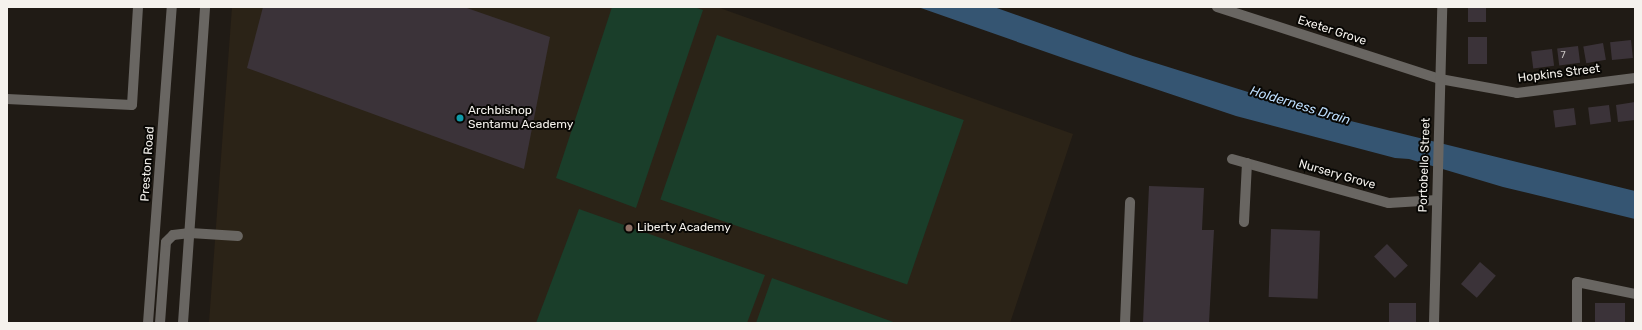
<!DOCTYPE html>
<html>
<head>
<meta charset="utf-8">
<style>
	body { margin:0 }
	#map { position:relative; width:1642px; height:330px; overflow:hidden; background:#201b15; font-family:Rubik,sans-serif }
	div>[style] { position:absolute }
	[style*='--x'] { left:calc(var(--x)*1px); top:calc(var(--y)*1px); width:calc(var(--w)*1px); rotate:calc(var(--a)*1deg) }
	.built>* { inset:0; background:#2b2317 }
	.green>* { inset:0; background:#1a3e2a; transform-origin:0 0 }
	.water>* { inset:0; background:#355572 }
	.building>* { inset:0; background:#3b3339; transform-origin:0 0 }
	.minor>* { height:10px; margin:-5px; padding:0 5px; transform-origin:5px; border-radius:5px; background:#696662 }
	.dots>* { width:11px; height:11px; translate:-50% -50%; box-sizing:border-box; border:2px solid #080704; border-radius:50% }
	span { translate:-50% -50%; white-space:nowrap; text-align:center; line-height:1.15; -webkit-text-stroke:4px #080704; paint-order:stroke }
	.number-label { font-size:10px; color:#c6c2c0 }
	.number-label span { -webkit-text-stroke-width:0 }
	.street-label { font-size:12px; color:#f5f2ed }
	.poi-label { font-size:12px; color:#f5f2ed }
	.left { translate:0 -50%; text-align:left }
	.water-label { font-size:13px; color:#bbdbfa; font-style:italic }
	.frame { position:absolute; inset:0; border:8px solid #f5f2ed; pointer-events:none }
</style>
</head>
<body>
<div id="map">
	<div class="built">
		<i style="clip-path:polygon(232px 7px,717px 7px,1073px 134px,1010px 323px,209px 323px)"></i>
	</div>
	<div class="green">
		<i style="clip-path:polygon(612px 7px,694px 7px,703px 10px,636px 208px,556px 178px)"></i>
		<i style="left:717px;top:35px;width:261px;height:174px;rotate:19deg"></i>
		<i style="clip-path:polygon(579px 209px,765px 275px,747px 323px,536px 323px)"></i>
		<i style="clip-path:polygon(772px 278px,896px 323px,756px 323px)"></i>
	</div>
	<div class="water">
		<i style="clip-path:polygon(918px 7px,994px 7px,1133px 56px,1302px 109px,1635px 191px,1635px 219px,1503px 187px,1409px 159px,1395px 158px,1236px 116px,1069px 60px)"></i>
	</div>
	<div class="building">
		<i style="clip-path:polygon(263px 7px,464px 7px,550px 37px,524px 169px,247px 68px)"></i>
		<i style="left:1468px;top:7px;width:18px;height:15px"></i>
		<i style="left:1468px;top:37px;width:19px;height:27px"></i>
		<i style="left:1631px;top:40px;width:18px;height:21px;rotate:84deg"></i>
		<i style="left:1603px;top:43px;width:17px;height:20px;rotate:80deg"></i>
		<i style="left:1578px;top:46px;width:17px;height:21px;rotate:83deg"></i>
		<i style="left:1552px;top:49px;width:17px;height:21px;rotate:83deg"></i>
		<i style="clip-path:polygon(1635px 102px,1635px 120px,1618px 122px,1616px 105px)"></i>
		<i style="left:1609px;top:105px;width:17px;height:21px;rotate:83deg"></i>
		<i style="left:1574px;top:108px;width:17px;height:21px;rotate:83deg"></i>
		<i style="clip-path:polygon(1149px 186px,1204px 188px,1202px 230px,1214px 230px,1209px 323px,1143px 323px)"></i>
		<i style="left:1271px;top:229px;width:49px;height:68px;rotate:2deg"></i>
		<i style="left:1387px;top:244px;width:30px;height:18px;rotate:46deg"></i>
		<i style="left:1480px;top:262px;width:21px;height:29px;rotate:41deg"></i>
		<i style="left:1389px;top:303px;width:27px;height:20px"></i>
		<i style="left:1595px;top:303px;width:30px;height:20px"></i>
	</div>
	<div class="minor">
		<i style="--x:1217;--y:7;--w:234;--a:17.9"></i>
		<i style="--x:1440;--y:79;--w:78;--a:10.3"></i>
		<i style="--x:1517;--y:93;--w:119;--a:-7.2"></i>
		<i style="--x:7;--y:99;--w:125;--a:2.7"></i>
		<i style="--x:132;--y:105;--w:98;--a:-86.5"></i>
		<i style="--x:1232;--y:159;--w:163;--a:15.7"></i>
		<i style="--x:1389;--y:203;--w:48;--a:-3.6"></i>
		<i style="--x:1244;--y:222;--w:59;--a:-87.1"></i>
		<i style="--x:148;--y:323;--w:317;--a:-85.7"></i>
		<i style="--x:160;--y:323;--w:81;--a:-85.8"></i>
		<i style="--x:166;--y:242;--w:10;--a:-45"></i>
		<i style="--x:173;--y:235;--w:17;--a:-7"></i>
		<i style="--x:190;--y:233;--w:48;--a:3.6"></i>
		<i style="--x:183;--y:323;--w:317;--a:-86"></i>
		<i style="--x:1125;--y:323;--w:121;--a:-87.6"></i>
		<i style="--x:1434;--y:323;--w:316;--a:-88.5"></i>
		<i style="--x:1577;--y:323;--w:41;--a:-90"></i>
		<i style="--x:1577;--y:282;--w:59;--a:11.7"></i>
	</div>
	<div class="dots">
		<i style="left:460px;top:118px;background:#0f9aa8"></i>
		<i style="left:629px;top:228px;background:#8d6e63"></i>
	</div>
	<div class="number-label">
		<span style="left:1563px;top:56px">7</span>
	</div>
	<div class="street-label">
		<span style="left:1332px;top:31px;rotate:18deg">Exeter Grove</span>
		<span style="left:1559px;top:74px;rotate:-7deg">Hopkins Street</span>
		<span style="left:148px;top:164px;rotate:-86deg">Preston Road</span>
		<span style="left:1425px;top:165px;rotate:-88deg">Portobello Street</span>
		<span style="left:1337px;top:175px;rotate:16deg">Nursery Grove</span>
	</div>
	<div class="poi-label">
		<span class="left" style="left:468px;top:118px">Archbishop<br>Sentamu Academy</span>
		<span class="left" style="left:637px;top:228px">Liberty Academy</span>
	</div>
	<div class="water-label">
		<span style="left:1300px;top:106px;rotate:17deg">Holderness Drain</span>
	</div>
	<div class="frame"></div>
</div>
</body>
</html>
